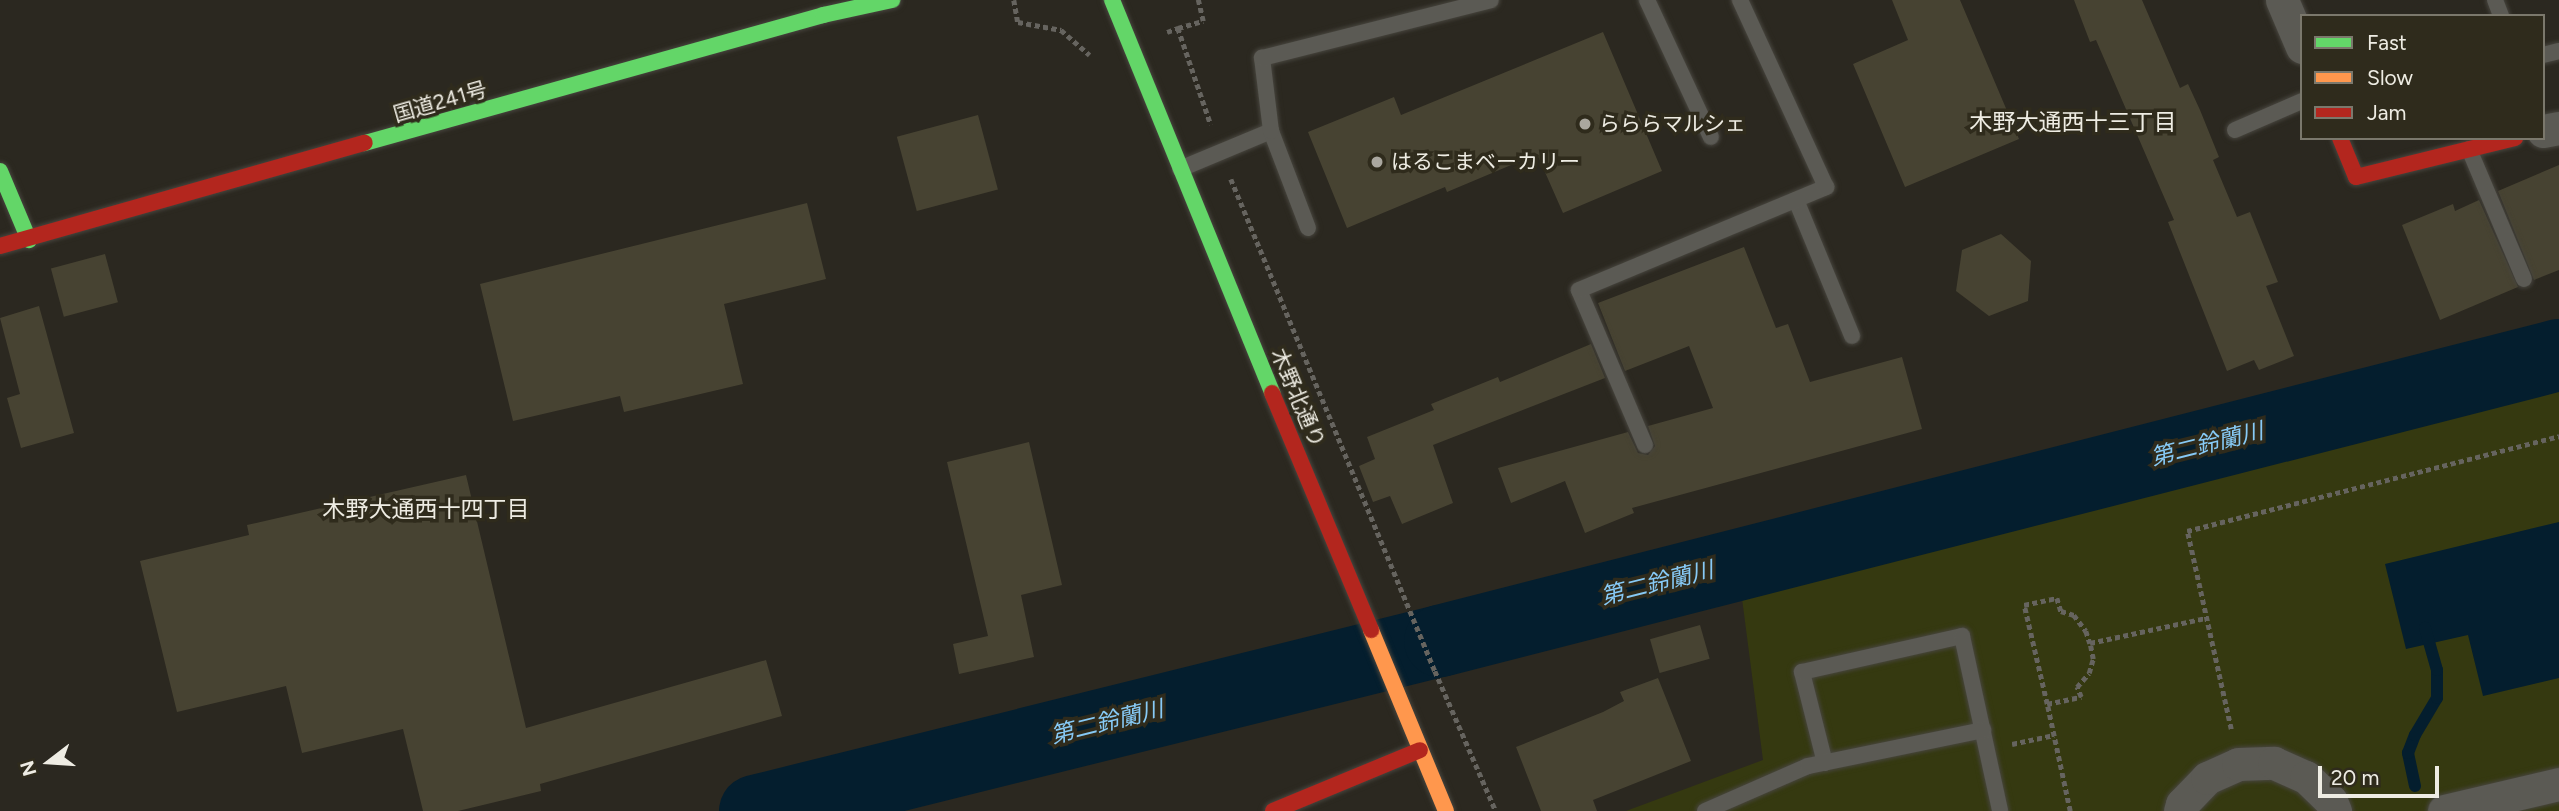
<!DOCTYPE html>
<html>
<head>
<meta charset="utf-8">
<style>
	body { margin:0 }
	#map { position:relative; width:2559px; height:811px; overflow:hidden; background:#2b2820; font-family:Figtree,"Noto Sans JP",sans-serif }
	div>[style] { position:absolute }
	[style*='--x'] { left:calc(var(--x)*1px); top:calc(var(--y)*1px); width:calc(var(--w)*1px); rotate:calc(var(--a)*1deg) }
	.green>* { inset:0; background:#353910 }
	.water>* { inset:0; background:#041e2e }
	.stream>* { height:12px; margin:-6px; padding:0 6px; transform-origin:6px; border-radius:6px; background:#041e2e }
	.river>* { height:72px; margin:-36px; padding:0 36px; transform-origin:36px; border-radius:36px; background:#041e2e }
	.building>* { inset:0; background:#474332; transform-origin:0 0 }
	.path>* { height:4.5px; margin-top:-2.25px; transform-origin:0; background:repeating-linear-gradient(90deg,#66645f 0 5px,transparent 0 8.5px) }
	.roads { filter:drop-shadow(0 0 2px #47453e) drop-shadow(0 0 2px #47453e) }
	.lane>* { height:16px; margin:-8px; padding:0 8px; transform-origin:8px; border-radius:8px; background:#5b5a54 }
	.street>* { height:33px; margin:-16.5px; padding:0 16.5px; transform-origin:16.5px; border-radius:16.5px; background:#5b5a54 }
	.fast>* { height:16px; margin:-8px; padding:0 8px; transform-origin:8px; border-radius:8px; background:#63d668 }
	.slow>* { height:16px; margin:-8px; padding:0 8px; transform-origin:8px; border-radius:8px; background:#ff974d }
	.jam>* { height:16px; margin:-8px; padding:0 8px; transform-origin:8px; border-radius:8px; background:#b3261e }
	.dots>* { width:19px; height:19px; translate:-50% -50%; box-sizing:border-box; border:4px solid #2f2b1c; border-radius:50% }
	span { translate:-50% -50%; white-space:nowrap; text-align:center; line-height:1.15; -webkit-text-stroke:7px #2f2b1c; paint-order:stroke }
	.street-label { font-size:21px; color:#eeece3 }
	.poi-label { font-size:21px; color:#eeece3 }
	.left { translate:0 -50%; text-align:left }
	.neighbourhood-label { font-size:23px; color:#eeece3 }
	.water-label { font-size:23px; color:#87caf6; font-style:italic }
	.legend { position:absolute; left:2300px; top:14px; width:245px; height:126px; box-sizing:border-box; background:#2f2b1c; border:2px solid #7b786c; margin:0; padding:9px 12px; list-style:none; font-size:21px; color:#eeece3 }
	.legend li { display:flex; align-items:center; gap:14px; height:35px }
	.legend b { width:35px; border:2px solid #7b786c }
	.north { position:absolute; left:14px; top:727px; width:70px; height:70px; -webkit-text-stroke:5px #2f2b1c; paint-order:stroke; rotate:253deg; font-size:19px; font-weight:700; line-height:28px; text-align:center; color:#eeece3 }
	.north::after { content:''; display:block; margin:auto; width:24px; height:32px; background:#eeece3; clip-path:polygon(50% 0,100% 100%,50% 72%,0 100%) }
	.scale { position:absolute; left:2318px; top:766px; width:121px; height:32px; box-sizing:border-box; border:4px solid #eeece3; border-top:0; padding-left:9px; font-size:21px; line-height:24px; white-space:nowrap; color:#eeece3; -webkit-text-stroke:5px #2f2b1c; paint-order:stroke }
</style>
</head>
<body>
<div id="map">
	<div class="green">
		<i style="clip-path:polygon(2559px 379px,2559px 811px,1626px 811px,1763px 760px,1740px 583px)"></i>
	</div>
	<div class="water">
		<i style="clip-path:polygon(2559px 522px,2559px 678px,2483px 696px,2468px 635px,2406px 649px,2385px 564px)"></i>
	</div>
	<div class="stream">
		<i style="--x:2415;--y:786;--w:34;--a:-102"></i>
		<i style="--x:2408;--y:753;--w:19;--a:-69"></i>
		<i style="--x:2415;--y:735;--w:43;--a:-59.3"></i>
		<i style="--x:2437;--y:698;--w:28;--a:-90"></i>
		<i style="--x:2437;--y:670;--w:44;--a:-105.9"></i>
	</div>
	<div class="river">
		<i style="--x:755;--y:811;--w:706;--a:-13.94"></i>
		<i style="--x:1440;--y:641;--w:1155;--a:-14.34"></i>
	</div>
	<div class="building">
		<i style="clip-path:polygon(1892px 0,1960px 0,2019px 139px,1905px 187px,1853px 64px,1908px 40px)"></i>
		<i style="clip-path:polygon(2074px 0,2142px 0,2180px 88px,2188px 84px,2200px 110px,2219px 157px,2213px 160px,2237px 217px,2250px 212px,2278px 282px,2266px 286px,2294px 356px,2259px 370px,2254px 360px,2227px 371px,2168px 222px,2174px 220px,2096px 40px,2090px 42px)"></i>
		<i style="clip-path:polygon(1603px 32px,1662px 171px,1563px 213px,1537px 154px,1447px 192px,1445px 187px,1347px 228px,1308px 132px,1394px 97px,1401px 115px)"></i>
		<i style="left:978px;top:115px;width:77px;height:84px;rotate:75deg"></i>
		<i style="clip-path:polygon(2559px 165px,2559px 270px,2534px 280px,2498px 191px)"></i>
		<i style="clip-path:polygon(2479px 200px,2518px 287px,2440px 320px,2402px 225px,2453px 204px,2455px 211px)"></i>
		<i style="clip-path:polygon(807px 203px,826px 279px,724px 304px,743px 384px,624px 412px,620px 396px,513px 421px,480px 284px)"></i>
		<i style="clip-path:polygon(2001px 234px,2031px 261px,2028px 301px,1989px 316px,1956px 291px,1962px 250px)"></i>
		<i style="clip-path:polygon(1744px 247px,1776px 328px,1788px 324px,1810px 382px,1902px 357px,1922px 429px,1632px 508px,1634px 513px,1585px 533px,1565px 481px,1511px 503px,1498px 468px,1628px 432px,1638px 453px,1648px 455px,1655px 446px,1648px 426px,1713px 408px,1689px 346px,1625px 371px,1598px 303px)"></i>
		<i style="left:105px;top:254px;width:50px;height:56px;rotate:75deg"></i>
		<i style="clip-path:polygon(39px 306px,74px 433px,21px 448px,7px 398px,20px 394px,0 318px)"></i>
		<i style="clip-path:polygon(1591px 344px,1605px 378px,1433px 445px,1453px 503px,1402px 524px,1390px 496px,1373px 502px,1359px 466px,1375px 459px,1367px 437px,1434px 410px,1431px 404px,1498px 377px,1500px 382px)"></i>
		<i style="clip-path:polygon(1029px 442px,1062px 585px,1021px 595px,1034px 657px,959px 674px,953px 644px,988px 636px,947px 462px)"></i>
		<i style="clip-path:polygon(466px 475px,526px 728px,766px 660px,782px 716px,540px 784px,541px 791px,458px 811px,423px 811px,403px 729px,302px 753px,286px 686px,177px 712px,140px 561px,249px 535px,247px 525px)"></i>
		<i style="left:1700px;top:625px;width:35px;height:52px;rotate:74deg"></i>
		<i style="clip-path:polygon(1658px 678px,1691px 761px,1593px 800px,1597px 811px,1541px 811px,1516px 747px,1603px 712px,1624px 701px,1620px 692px)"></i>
	</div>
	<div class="path">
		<i style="--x:1014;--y:0;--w:22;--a:80"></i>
		<i style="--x:1018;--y:22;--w:44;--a:10.5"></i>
		<i style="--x:1061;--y:30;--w:38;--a:41"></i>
		<i style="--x:1178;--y:28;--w:26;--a:-16"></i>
		<i style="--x:1203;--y:21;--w:22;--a:-103"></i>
		<i style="--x:1167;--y:32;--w:12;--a:-20"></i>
		<i style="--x:1178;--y:28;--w:102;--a:71.2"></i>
		<i style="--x:1231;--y:179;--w:533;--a:67.48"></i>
		<i style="--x:1435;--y:671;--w:153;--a:66.5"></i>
		<i style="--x:2047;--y:704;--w:102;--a:-103.1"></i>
		<i style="--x:2024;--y:605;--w:34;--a:-12"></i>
		<i style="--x:2057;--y:598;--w:14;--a:73"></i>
		<i style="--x:2061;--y:611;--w:14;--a:17"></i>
		<i style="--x:2074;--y:615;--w:20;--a:53"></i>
		<i style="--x:2086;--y:631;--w:13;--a:72"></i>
		<i style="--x:2231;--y:729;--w:203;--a:-102.5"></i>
		<i style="--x:2187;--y:531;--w:384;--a:-14.3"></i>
		<i style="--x:2012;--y:744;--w:43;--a:-12.1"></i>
		<i style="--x:2070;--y:811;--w:109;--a:-102.1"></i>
		<i style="--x:2047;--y:704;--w:35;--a:-12"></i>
		<i style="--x:2081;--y:697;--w:11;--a:-112"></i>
		<i style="--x:2077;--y:687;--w:18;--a:-49"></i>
		<i style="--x:2089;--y:673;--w:15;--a:-74"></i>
		<i style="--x:2093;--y:659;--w:16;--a:-101"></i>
		<i style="--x:2090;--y:643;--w:119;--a:-12.2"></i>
	</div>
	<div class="roads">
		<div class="lane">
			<i style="--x:1647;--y:0;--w:151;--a:65"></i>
			<i style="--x:2495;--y:0;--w:17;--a:69"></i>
			<i style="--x:2543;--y:55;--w:16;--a:-14"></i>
			<i style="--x:2235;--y:130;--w:73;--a:-23.4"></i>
			<i style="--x:2469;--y:149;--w:141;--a:67.1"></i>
			<i style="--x:1180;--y:169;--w:99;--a:-22.7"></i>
			<i style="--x:1796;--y:200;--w:147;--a:67.6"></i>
			<i style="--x:1308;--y:228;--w:104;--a:-110.9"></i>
			<i style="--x:1271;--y:131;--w:74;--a:-97"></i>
			<i style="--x:1262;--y:58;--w:236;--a:-14.2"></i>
			<i style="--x:1645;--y:445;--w:168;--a:-113.1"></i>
			<i style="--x:1579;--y:290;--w:268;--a:-22.6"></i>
			<i style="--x:1826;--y:187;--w:206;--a:-114.7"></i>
			<i style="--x:1825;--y:763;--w:94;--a:-104.2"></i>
			<i style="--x:1802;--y:672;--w:164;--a:-12.7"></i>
			<i style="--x:1962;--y:636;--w:179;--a:77.7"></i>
			<i style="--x:1705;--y:811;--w:112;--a:-23.6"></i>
			<i style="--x:1808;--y:766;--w:179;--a:-11.6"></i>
		</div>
		<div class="street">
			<i style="--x:2282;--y:0;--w:51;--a:66.9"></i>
			<i style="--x:2543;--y:131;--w:16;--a:-11"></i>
			<i style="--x:2180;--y:811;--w:7;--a:-74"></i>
			<i style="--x:2182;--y:804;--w:36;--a:-46"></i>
			<i style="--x:2207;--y:778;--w:34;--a:-24"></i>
			<i style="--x:2238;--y:764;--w:36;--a:-2"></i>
			<i style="--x:2274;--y:763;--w:35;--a:24"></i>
			<i style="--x:2306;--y:777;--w:35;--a:44"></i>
			<i style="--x:2331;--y:801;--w:11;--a:68"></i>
			<i style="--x:2444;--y:811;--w:118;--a:-13.2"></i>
		</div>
		<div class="fast">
			<i style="--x:1112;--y:0;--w:424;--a:67.8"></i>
			<i style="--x:365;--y:143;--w:476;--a:-15.6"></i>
			<i style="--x:823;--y:15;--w:71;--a:-12.3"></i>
			<i style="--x:0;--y:171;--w:75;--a:67.2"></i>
		</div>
		<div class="slow">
			<i style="--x:1371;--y:630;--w:196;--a:67.5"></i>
		</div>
		<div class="jam">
			<i style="--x:2340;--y:138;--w:42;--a:67.7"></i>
			<i style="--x:2356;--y:177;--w:164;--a:-13.8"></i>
			<i style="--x:0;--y:246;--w:379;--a:-15.8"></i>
			<i style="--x:1272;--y:393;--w:257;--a:67.3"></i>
			<i style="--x:1273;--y:811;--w:159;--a:-22.5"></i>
		</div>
	</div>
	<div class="dots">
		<i style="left:1585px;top:124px;background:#aaa79f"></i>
		<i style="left:1377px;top:162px;background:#aaa79f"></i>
	</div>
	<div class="street-label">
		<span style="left:440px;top:102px;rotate:-16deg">国道241号</span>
		<span style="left:1298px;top:398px;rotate:67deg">木野北通り</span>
	</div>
	<div class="poi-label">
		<span class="left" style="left:1599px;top:124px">らららマルシェ</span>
		<span class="left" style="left:1391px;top:162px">はるこまベーカリー</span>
	</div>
	<div class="neighbourhood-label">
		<span style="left:2073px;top:122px">木野大通西十三丁目</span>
		<span style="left:426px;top:509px">木野大通西十四丁目</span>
	</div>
	<div class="water-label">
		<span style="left:2207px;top:444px;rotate:-14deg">第二鈴蘭川</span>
		<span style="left:1657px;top:583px;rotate:-14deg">第二鈴蘭川</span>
		<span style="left:1107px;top:722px;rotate:-14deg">第二鈴蘭川</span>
	</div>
	<ul class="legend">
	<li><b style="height:9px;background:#63d668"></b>Fast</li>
	<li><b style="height:9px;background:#ff974d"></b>Slow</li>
	<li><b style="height:9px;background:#b3261e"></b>Jam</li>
	</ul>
	<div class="north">N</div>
	<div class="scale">20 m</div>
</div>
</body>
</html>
